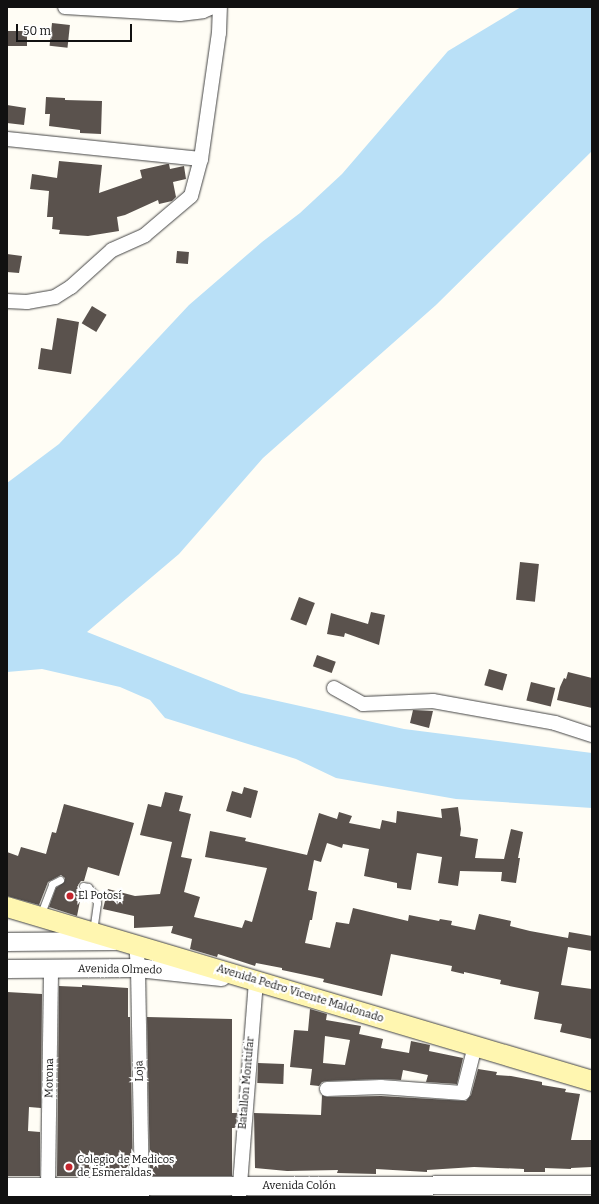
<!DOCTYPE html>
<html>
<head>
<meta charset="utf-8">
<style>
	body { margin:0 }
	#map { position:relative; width:599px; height:1204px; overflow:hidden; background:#fffdf5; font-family:Bitter,serif }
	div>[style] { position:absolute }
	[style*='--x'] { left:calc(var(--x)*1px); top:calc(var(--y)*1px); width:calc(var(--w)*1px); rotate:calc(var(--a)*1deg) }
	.water>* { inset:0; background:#b9e0f7 }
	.building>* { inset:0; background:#5a524d; transform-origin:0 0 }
	.roads { filter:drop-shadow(0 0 1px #444) drop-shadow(0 0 1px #444) }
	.service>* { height:7px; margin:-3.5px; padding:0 3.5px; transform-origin:3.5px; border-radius:3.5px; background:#fff }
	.minor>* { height:14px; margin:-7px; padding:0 7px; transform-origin:7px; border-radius:7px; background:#fff }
	.tertiary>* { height:18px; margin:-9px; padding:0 9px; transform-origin:9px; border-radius:9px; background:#fff }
	.secondary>* { height:20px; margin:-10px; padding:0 10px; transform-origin:10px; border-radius:10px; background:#fff6b0 }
	.dots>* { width:11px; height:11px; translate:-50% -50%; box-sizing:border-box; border:2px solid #fff; border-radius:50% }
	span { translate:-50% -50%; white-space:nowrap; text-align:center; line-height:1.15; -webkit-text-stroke:4px #fff; paint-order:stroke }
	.poi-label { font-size:11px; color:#111 }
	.left { translate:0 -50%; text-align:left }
	.street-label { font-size:11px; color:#111 }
	.frame { position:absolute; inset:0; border:8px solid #111; pointer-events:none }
	.scale { position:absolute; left:16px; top:24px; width:116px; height:18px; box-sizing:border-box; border:2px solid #111; border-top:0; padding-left:5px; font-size:12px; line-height:14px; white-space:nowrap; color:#111; -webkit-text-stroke:3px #fff; paint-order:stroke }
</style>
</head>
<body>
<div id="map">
	<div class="water">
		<i style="clip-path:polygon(521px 7px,592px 7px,592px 151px,436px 305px,263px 458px,179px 554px,87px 632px,241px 693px,404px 729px,592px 753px,592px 808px,456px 799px,336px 778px,296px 759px,165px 718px,150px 700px,120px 687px,42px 669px,7px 672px,7px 483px,59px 444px,189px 305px,262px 242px,300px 213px,342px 174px,448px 51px)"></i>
	</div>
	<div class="building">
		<i style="left:52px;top:23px;width:18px;height:23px;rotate:6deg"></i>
		<i style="left:7px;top:31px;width:20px;height:15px"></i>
		<i style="clip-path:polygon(46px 97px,65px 98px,65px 100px,102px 101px,101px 134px,80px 133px,80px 130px,49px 126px,50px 114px,45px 114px)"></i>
		<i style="clip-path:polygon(7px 105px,26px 108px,24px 125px,7px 123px)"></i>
		<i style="clip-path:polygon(59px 161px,102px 165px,99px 193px,142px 178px,140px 170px,167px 164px,169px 164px,170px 169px,184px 166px,186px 179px,173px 182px,176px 197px,172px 201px,159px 204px,158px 200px,125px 215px,117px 217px,119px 231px,88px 236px,59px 234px,60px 230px,52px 229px,53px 217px,47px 217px,49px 191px,30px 189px,32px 174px,57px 178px)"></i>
		<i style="left:177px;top:251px;width:12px;height:12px;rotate:5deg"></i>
		<i style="clip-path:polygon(7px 254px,22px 256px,19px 273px,7px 272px)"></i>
		<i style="left:92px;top:306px;width:17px;height:20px;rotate:31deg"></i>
		<i style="clip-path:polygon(57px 318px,79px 322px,71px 374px,38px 369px,41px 348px,52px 350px)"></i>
		<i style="left:520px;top:562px;width:19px;height:38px;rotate:6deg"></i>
		<i style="left:299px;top:597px;width:17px;height:24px;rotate:21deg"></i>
		<i style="clip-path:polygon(371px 612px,385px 615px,379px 645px,345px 633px,344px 637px,327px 634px,331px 613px,368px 624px)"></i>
		<i style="left:317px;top:655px;width:20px;height:12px;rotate:20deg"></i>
		<i style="left:489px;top:669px;width:19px;height:17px;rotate:16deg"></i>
		<i style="clip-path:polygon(568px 672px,592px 678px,592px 708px,557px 700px,560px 687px,564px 678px,566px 679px)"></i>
		<i style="left:531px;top:682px;width:25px;height:19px;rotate:14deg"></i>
		<i style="clip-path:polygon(413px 710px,433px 711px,429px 728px,410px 723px)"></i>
		<i style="clip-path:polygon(244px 787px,258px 791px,251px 818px,226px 811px,232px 791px,242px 794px)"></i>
		<i style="clip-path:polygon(165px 792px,183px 796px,179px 811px,191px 814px,181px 857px,192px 859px,184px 892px,200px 897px,194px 917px,242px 928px,245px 920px,252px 922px,267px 868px,205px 857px,210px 831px,246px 838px,245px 841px,307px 855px,319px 813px,337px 819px,339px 812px,352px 816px,349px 823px,380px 829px,382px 820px,396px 823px,397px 811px,442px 818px,441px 809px,458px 807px,461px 829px,460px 836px,478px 839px,475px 858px,504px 859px,511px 829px,523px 832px,518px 858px,520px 858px,516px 883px,501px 881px,502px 872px,460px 871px,458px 886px,438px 883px,442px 857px,417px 853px,411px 890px,397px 888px,397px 883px,364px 876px,369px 849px,343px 844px,342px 848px,327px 843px,321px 862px,314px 860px,308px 890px,317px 892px,312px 920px,310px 920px,305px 943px,330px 948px,336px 922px,349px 924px,353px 908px,408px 921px,409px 915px,439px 921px,440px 919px,452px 921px,451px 925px,475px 930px,479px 914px,511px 921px,510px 926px,530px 931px,568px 938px,569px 932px,592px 936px,592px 951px,568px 947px,561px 985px,592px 989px,592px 1039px,560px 1032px,562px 1024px,534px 1019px,539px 992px,500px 984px,501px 980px,464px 972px,464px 974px,451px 971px,452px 966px,391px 954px,382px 996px,323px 982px,324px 979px,282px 970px,282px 968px,256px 963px,255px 966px,218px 954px,217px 957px,190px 949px,192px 939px,171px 933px,173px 926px,134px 928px,134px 916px,103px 909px,108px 889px,135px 896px,160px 894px,172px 842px,140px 835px,148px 804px,161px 807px)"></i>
		<i style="clip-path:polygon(64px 804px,134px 823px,119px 876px,88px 867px,84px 881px,81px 881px,78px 885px,78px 888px,82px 891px,77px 916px,49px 907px,56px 888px,64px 882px,65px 878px,61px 875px,48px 882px,39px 905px,7px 896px,7px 852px,18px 856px,21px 847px,46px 854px,52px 832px,56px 833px)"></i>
		<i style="clip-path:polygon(82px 985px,128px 988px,128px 1017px,130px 1017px,133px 1176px,57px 1176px,59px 986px,82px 987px)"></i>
		<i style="clip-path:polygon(7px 992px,42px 994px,41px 1108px,29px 1107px,28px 1131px,40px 1132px,40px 1176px,7px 1176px)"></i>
		<i style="clip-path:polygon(evenodd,310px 1009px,327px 1014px,326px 1020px,361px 1026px,359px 1034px,383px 1039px,381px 1048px,409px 1053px,411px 1041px,430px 1045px,429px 1051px,463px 1058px,457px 1084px,426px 1082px,428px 1075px,403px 1070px,401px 1080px,381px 1079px,327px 1081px,322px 1082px,319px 1086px,310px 1085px,312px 1069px,290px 1067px,294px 1030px,308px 1031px,310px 1009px,325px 1036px,350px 1040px,345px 1065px,323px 1063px,325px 1036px)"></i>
		<i style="clip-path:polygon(147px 1017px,232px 1019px,232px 1113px,237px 1113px,236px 1128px,232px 1128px,232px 1176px,150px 1176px)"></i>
		<i style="left:258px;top:1063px;width:26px;height:20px;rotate:2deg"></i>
		<i style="clip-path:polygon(478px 1069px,497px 1072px,496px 1075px,511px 1076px,542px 1082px,542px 1085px,566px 1089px,565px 1092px,580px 1094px,571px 1140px,592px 1140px,592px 1167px,571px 1168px,571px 1169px,545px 1168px,545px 1172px,524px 1172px,524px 1169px,474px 1167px,427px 1170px,427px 1172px,376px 1169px,376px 1174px,337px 1173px,338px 1170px,287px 1171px,255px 1168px,254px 1113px,321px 1115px,322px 1095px,327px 1097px,381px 1096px,466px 1101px,471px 1095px)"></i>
	</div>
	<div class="roads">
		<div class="service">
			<i style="--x:83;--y:886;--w:5;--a:11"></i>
			<i style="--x:88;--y:887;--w:12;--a:48"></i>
			<i style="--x:96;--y:896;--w:7;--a:82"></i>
			<i style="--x:97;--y:903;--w:28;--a:98"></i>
			<i style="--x:40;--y:916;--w:34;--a:-69"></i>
			<i style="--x:52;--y:884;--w:9;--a:-27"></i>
		</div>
		<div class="minor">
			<i style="--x:65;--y:7;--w:115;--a:3.5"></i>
			<i style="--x:180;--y:14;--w:23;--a:-7"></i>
			<i style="--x:203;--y:11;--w:11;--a:-22"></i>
			<i style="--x:7;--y:139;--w:195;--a:5.9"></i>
			<i style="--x:7;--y:301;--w:20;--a:3"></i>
			<i style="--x:27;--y:302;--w:28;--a:-10"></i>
			<i style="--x:55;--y:297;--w:19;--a:-32"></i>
			<i style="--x:71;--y:287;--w:55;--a:-42.1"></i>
			<i style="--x:112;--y:250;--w:36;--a:-24"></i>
			<i style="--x:145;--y:235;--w:60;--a:-40.3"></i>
			<i style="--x:191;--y:196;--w:38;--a:-75"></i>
			<i style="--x:201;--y:159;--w:127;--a:-81.9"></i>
			<i style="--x:219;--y:33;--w:26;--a:-88"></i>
			<i style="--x:334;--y:688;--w:33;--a:29"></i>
			<i style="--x:363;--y:704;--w:70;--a:-2.5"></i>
			<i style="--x:433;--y:701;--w:124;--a:10.2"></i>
			<i style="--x:555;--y:723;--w:39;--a:18"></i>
			<i style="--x:136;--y:944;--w:24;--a:85"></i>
			<i style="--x:138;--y:968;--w:229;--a:89"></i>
			<i style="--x:327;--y:1089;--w:54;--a:-2.1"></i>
			<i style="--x:381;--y:1087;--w:82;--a:4.2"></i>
			<i style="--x:463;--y:1093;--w:49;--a:-75.7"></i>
			<i style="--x:48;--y:1187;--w:218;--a:-89.2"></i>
			<i style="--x:239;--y:1197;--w:218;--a:-85.5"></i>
		</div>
		<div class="tertiary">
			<i style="--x:7;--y:942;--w:106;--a:-0.5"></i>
			<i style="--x:7;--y:969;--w:131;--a:-0.4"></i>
			<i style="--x:138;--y:968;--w:84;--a:6.1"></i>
			<i style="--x:7;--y:1187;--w:585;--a:-0.2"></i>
		</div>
		<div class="secondary">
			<i style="--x:7;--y:907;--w:610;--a:16.56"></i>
		</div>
	</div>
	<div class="dots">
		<i style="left:70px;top:896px;background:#c4262e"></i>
		<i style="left:69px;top:1167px;background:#c4262e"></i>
	</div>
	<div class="poi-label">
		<span class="left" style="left:78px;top:896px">El Potosí</span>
		<span class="left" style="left:77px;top:1167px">Colegio de Medicos<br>de Esmeraldas</span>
	</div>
	<div class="street-label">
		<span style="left:120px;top:970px;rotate:1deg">Avenida Olmedo</span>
		<span style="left:300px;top:994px;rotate:17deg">Avenida Pedro Vicente Maldonado</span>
		<span style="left:140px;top:1071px;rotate:-91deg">Loja</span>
		<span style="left:50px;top:1078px;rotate:-89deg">Morona</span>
		<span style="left:247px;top:1083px;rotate:-85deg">Batallon Montufar</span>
		<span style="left:299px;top:1186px">Avenida Colón</span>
	</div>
	<div class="frame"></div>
	<div class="scale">50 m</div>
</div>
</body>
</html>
